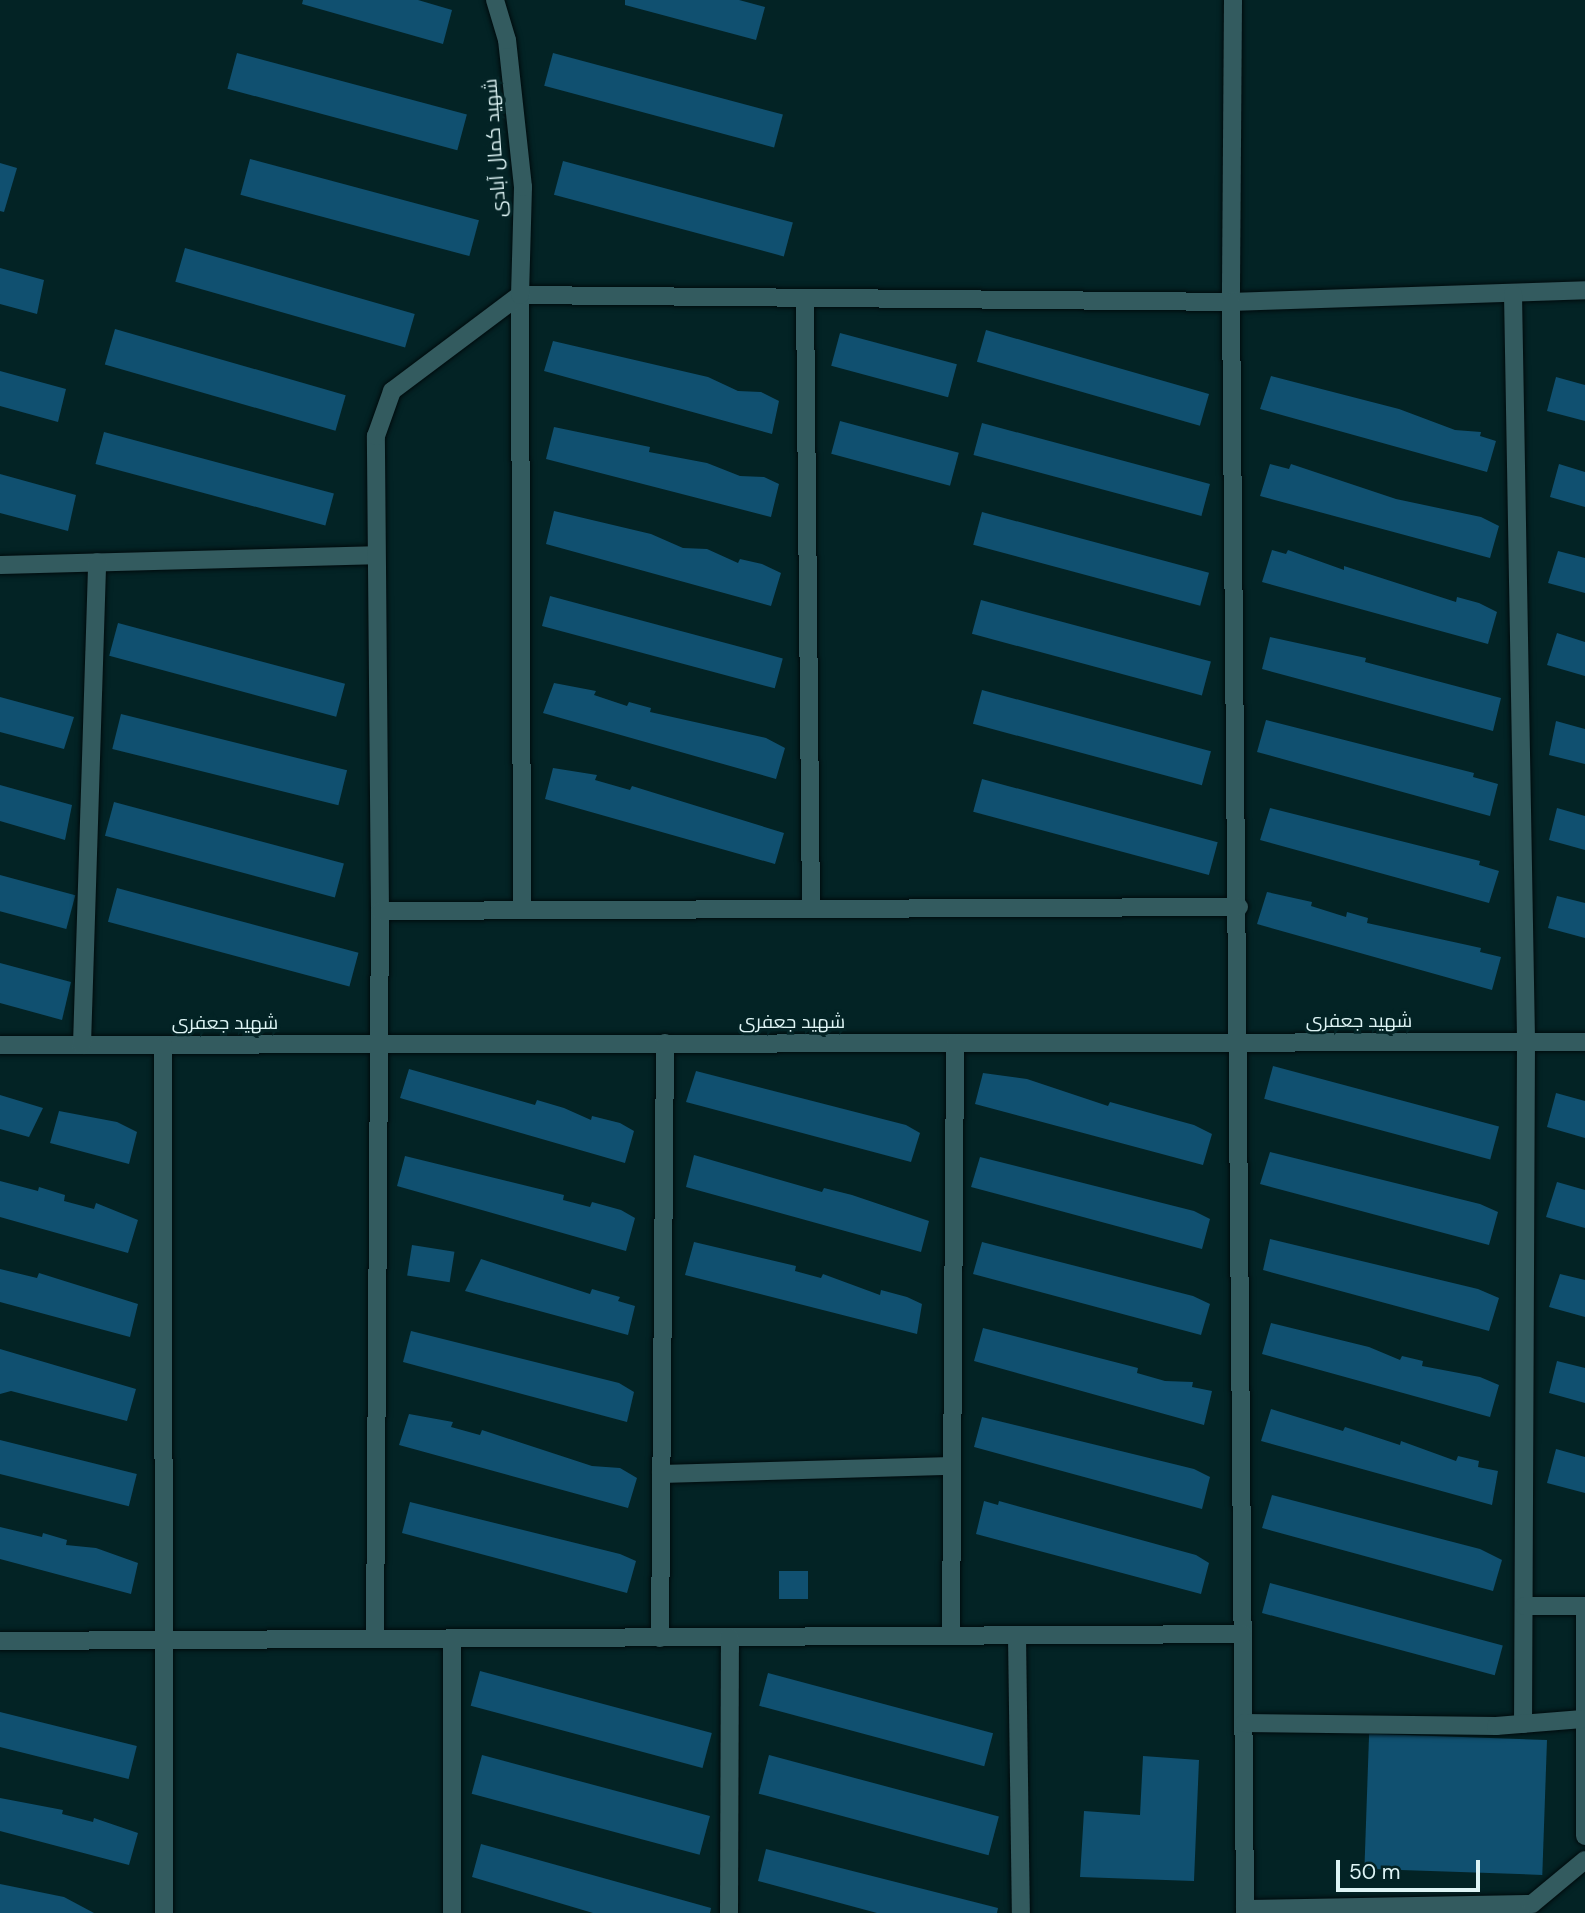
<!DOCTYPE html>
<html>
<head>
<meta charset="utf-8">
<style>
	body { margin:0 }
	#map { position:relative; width:1585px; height:1913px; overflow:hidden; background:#032325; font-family:"DM Sans",Cairo,sans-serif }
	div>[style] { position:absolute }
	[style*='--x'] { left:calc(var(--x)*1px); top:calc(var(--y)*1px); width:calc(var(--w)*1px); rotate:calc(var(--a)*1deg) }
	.building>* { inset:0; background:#105070; transform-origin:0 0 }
	.roads { filter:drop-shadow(0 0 2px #000b0d) drop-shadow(0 0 2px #000b0d) }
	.street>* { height:18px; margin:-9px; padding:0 9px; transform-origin:9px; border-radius:9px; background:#335b5f }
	span { translate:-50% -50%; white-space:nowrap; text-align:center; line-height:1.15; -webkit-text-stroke:6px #032325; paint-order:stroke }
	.street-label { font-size:19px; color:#def4f5 }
	.scale { position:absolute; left:1336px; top:1860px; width:144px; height:32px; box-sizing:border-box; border:4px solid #def4f5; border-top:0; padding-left:9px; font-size:21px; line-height:24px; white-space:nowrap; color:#def4f5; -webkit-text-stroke:5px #032325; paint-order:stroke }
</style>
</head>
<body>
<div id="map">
	<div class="building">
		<i style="clip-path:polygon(303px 0,418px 0,452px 10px,443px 44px,302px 4px)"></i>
		<i style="clip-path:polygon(625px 0,739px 0,765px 7px,756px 40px,625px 5px)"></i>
		<i style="left:237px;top:53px;width:238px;height:37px;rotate:15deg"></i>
		<i style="left:553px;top:53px;width:238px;height:34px;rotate:15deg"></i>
		<i style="left:250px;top:159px;width:237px;height:37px;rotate:15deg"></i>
		<i style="left:563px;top:161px;width:238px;height:35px;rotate:15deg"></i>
		<i style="clip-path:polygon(0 163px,17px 168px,4px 212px,0 211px)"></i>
		<i style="left:185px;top:248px;width:239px;height:35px;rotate:16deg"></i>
		<i style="clip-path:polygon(0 268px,44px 280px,37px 314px,0 304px)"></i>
		<i style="left:115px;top:329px;width:240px;height:37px;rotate:16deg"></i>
		<i style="left:986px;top:330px;width:232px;height:33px;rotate:16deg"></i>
		<i style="left:840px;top:333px;width:121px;height:34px;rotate:15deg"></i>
		<i style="clip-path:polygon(553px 341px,708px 377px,738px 391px,761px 392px,779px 401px,772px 434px,544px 371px)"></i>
		<i style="clip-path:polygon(0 371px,66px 389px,58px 422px,0 406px)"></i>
		<i style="clip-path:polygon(1271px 376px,1399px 409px,1455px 430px,1481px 432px,1480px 436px,1496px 441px,1487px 472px,1260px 409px)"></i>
		<i style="clip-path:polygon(1556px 377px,1585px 385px,1585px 421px,1547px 411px)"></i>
		<i style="left:840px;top:421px;width:123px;height:34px;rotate:15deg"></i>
		<i style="left:982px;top:423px;width:236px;height:33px;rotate:15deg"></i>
		<i style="clip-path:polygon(554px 427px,650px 447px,649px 452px,707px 463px,740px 476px,764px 477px,779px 484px,771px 517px,546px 459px)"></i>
		<i style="left:104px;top:432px;width:238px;height:33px;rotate:15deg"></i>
		<i style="clip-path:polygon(1270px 464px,1289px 469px,1291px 464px,1396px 499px,1481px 517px,1499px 526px,1490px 558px,1260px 496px)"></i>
		<i style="clip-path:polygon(1559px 464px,1585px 472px,1585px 507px,1550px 497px)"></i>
		<i style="clip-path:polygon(0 474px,76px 495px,68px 531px,0 513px)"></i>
		<i style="clip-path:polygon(554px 511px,651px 534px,683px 548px,707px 549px,738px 563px,740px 559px,762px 564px,781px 573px,771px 606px,546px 544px)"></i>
		<i style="left:982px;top:512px;width:235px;height:34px;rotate:15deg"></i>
		<i style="clip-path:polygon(1272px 550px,1286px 554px,1288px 550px,1344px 570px,1344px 566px,1456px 602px,1457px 597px,1479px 603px,1497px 612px,1488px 644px,1262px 582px)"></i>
		<i style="clip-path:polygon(1558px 551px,1585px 558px,1585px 593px,1548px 583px)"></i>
		<i style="left:550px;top:596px;width:241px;height:31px;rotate:15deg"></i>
		<i style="left:981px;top:600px;width:238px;height:35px;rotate:15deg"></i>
		<i style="left:118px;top:623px;width:235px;height:34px;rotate:15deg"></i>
		<i style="clip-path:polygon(1557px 633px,1585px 642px,1585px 676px,1547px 665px)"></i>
		<i style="clip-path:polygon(1270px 637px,1366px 658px,1365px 662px,1501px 698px,1493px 731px,1262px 669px)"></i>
		<i style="clip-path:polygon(554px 683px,596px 691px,594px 695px,627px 706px,629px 702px,651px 708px,650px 712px,766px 738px,785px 748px,776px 779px,543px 713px)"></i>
		<i style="left:982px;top:690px;width:237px;height:35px;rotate:15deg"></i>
		<i style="clip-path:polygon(0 697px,74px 717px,64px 749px,0 732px)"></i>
		<i style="left:121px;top:714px;width:233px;height:36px;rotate:14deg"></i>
		<i style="clip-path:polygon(1266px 720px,1474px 773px,1473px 777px,1498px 784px,1490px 816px,1257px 752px)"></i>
		<i style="clip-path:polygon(1556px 721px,1585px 729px,1585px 764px,1549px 755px)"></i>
		<i style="clip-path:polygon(553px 768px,597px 775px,595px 780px,630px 790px,632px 786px,784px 833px,775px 864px,545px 799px)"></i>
		<i style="left:982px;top:779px;width:244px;height:34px;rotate:15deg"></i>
		<i style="clip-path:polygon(0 785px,72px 805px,65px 840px,0 821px)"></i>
		<i style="left:114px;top:802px;width:238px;height:35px;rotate:15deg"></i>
		<i style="clip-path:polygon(1270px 808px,1480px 861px,1479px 865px,1499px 871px,1489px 903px,1260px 840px)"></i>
		<i style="clip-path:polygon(1557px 808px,1585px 816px,1585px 850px,1549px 840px)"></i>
		<i style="left:0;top:875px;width:78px;height:35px;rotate:15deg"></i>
		<i style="left:117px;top:888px;width:250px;height:35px;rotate:15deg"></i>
		<i style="clip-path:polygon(1267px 892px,1312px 902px,1311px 906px,1346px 917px,1347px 912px,1368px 918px,1367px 923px,1481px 948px,1480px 952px,1501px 957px,1492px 990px,1257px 924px)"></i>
		<i style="clip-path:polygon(1557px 896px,1585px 903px,1585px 938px,1548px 928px)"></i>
		<i style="clip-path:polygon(0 963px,71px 982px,62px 1020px,0 1003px)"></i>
		<i style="left:1273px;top:1066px;width:234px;height:34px;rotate:15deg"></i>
		<i style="clip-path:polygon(409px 1069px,535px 1105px,537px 1100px,564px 1108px,591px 1120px,592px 1116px,620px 1123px,634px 1131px,625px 1163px,400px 1098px)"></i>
		<i style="clip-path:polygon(696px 1071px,906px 1125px,920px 1133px,911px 1162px,686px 1102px)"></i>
		<i style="clip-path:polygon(983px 1073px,1027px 1079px,1108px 1106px,1110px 1102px,1194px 1125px,1212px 1134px,1203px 1165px,975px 1104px)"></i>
		<i style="clip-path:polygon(1556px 1093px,1585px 1101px,1585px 1138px,1547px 1127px)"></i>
		<i style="clip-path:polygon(0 1095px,43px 1108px,29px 1137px,0 1129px)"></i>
		<i style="clip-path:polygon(59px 1111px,117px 1122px,137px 1132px,129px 1164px,50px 1143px)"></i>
		<i style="clip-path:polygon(1270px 1152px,1480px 1204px,1498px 1212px,1489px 1245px,1260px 1184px)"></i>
		<i style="clip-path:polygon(694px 1155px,822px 1192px,824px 1188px,852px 1195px,929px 1221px,921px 1252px,686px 1187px)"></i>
		<i style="clip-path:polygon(405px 1156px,564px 1195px,563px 1200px,590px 1207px,592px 1202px,621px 1210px,635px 1218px,626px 1251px,397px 1186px)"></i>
		<i style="clip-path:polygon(980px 1157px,1194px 1211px,1210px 1219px,1202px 1249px,971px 1187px)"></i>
		<i style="clip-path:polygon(0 1181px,38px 1191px,39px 1187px,65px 1195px,64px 1201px,94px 1209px,96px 1203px,138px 1220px,128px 1253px,0 1217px)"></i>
		<i style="clip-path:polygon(1557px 1182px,1585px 1190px,1585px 1228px,1546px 1217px)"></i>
		<i style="clip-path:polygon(1270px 1239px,1478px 1289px,1499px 1298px,1489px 1331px,1263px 1270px)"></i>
		<i style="clip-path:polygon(694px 1242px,796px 1266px,795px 1271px,821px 1278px,823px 1274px,880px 1295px,881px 1290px,907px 1297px,922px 1304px,917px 1334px,685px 1275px)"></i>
		<i style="clip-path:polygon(982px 1242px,1193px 1296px,1210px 1304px,1201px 1335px,973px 1274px)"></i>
		<i style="left:412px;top:1245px;width:43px;height:31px;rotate:9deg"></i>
		<i style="clip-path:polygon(481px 1259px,590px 1294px,592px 1289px,620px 1297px,618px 1301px,635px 1306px,628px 1335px,465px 1291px)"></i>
		<i style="clip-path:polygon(0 1269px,37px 1278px,39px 1273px,138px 1304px,130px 1337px,0 1302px)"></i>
		<i style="clip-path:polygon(1560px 1274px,1585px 1280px,1585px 1317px,1549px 1307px)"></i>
		<i style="clip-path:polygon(1271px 1323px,1369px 1347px,1400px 1360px,1402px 1356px,1423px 1361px,1422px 1366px,1480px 1377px,1499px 1385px,1490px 1417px,1262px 1354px)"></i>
		<i style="clip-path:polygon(983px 1328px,1138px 1368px,1137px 1373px,1165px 1381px,1193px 1382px,1192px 1387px,1212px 1391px,1204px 1425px,974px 1361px)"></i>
		<i style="clip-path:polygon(411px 1331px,619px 1383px,634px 1392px,627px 1422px,403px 1362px)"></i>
		<i style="clip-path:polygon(0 1349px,136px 1389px,127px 1421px,11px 1391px,0 1394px)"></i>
		<i style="clip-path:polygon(1557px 1361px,1585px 1368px,1585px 1403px,1549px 1393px)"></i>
		<i style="clip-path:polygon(1271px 1409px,1343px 1431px,1345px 1427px,1400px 1445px,1401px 1441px,1456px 1461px,1458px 1456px,1479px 1461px,1478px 1467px,1498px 1471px,1492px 1505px,1261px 1441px)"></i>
		<i style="clip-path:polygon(409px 1414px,453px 1422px,451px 1427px,480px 1435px,482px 1430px,592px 1466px,620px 1468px,637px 1478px,628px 1508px,399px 1445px)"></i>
		<i style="clip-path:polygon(982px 1417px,1194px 1469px,1210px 1477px,1202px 1509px,974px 1447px)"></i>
		<i style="left:0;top:1440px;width:141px;height:33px;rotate:14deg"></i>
		<i style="clip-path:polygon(1556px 1449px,1585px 1457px,1585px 1493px,1547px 1483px)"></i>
		<i style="clip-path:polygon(1272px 1495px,1480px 1549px,1502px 1560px,1493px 1591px,1262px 1528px)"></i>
		<i style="clip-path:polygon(984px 1501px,998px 1505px,999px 1501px,1196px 1555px,1209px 1563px,1201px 1594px,976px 1534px)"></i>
		<i style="clip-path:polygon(410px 1502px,620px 1554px,636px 1561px,627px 1593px,402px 1533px)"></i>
		<i style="clip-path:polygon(0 1527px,42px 1537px,43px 1533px,67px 1540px,66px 1545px,96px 1548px,138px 1563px,131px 1594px,0 1559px)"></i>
		<i style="left:779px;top:1571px;width:29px;height:28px"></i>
		<i style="left:1270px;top:1583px;width:241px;height:31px;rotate:15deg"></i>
		<i style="left:480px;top:1671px;width:240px;height:36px;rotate:15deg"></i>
		<i style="left:768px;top:1673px;width:233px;height:34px;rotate:15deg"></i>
		<i style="left:0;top:1712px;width:141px;height:34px;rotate:14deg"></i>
		<i style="left:1547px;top:1740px;width:135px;height:178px;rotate:92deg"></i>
		<i style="left:482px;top:1755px;width:236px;height:40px;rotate:15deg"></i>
		<i style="left:769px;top:1755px;width:238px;height:40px;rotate:15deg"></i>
		<i style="clip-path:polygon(1143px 1756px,1199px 1760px,1194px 1881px,1080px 1877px,1084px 1811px,1140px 1815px)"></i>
		<i style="clip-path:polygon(0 1798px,63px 1810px,62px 1814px,93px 1822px,94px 1818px,138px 1833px,129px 1865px,0 1831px)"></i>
		<i style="clip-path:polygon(481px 1844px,711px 1908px,710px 1913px,593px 1913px,472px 1877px)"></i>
		<i style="clip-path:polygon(766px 1849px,998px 1908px,997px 1913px,877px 1913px,758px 1881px)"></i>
		<i style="clip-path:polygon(0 1884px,64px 1897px,94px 1913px,0 1913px)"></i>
	</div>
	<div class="roads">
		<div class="street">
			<i style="--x:1233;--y:0;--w:302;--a:90.4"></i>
			<i style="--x:1231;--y:302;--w:354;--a:-1.9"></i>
			<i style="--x:1513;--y:294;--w:748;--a:89"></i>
			<i style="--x:1526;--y:1042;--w:682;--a:90.25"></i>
			<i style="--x:805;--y:298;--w:610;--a:89.44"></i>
			<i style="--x:0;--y:565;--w:375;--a:-1.5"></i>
			<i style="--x:522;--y:910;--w:615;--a:-90.19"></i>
			<i style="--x:520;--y:295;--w:711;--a:0.56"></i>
			<i style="--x:1231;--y:302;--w:1611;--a:89.5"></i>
			<i style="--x:380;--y:911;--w:475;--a:-90.5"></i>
			<i style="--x:376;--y:436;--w:48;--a:-70.4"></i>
			<i style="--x:392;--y:391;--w:160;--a:-36.9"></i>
			<i style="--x:520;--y:295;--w:108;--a:-88.4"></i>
			<i style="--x:523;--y:187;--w:148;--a:-96.2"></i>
			<i style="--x:507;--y:40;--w:42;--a:-106.7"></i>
			<i style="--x:0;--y:1045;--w:1585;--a:-0.11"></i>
			<i style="--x:82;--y:1045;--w:483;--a:-88.2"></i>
			<i style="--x:163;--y:1045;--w:868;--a:89.93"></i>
			<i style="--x:661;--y:1474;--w:291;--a:-1.6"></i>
			<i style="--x:1524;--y:1606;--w:61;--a:0"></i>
			<i style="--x:1585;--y:1606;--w:230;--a:90"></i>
			<i style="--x:951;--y:1636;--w:593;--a:-89.61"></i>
			<i style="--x:1017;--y:1636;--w:277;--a:89.2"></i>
			<i style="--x:660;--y:1638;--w:595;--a:-89.52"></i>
			<i style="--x:375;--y:1639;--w:728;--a:-89.61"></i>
			<i style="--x:380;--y:911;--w:859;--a:-0.27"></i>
			<i style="--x:452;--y:1639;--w:274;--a:90"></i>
			<i style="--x:0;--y:1641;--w:1243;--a:-0.32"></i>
			<i style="--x:1244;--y:1723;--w:252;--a:0.7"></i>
			<i style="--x:1496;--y:1726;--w:87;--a:-4.6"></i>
			<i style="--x:1245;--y:1909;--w:287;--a:-1"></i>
			<i style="--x:1532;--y:1904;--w:69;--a:-39.7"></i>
			<i style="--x:729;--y:1913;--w:276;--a:-89.8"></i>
		</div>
	</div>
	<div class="street-label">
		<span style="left:495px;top:148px;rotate:-94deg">شهید کمال آبادی</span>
		<span style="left:1359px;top:1021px">شهید جعفری</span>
		<span style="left:792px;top:1022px">شهید جعفری</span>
		<span style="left:225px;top:1023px">شهید جعفری</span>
	</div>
	<div class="scale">50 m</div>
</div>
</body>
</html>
